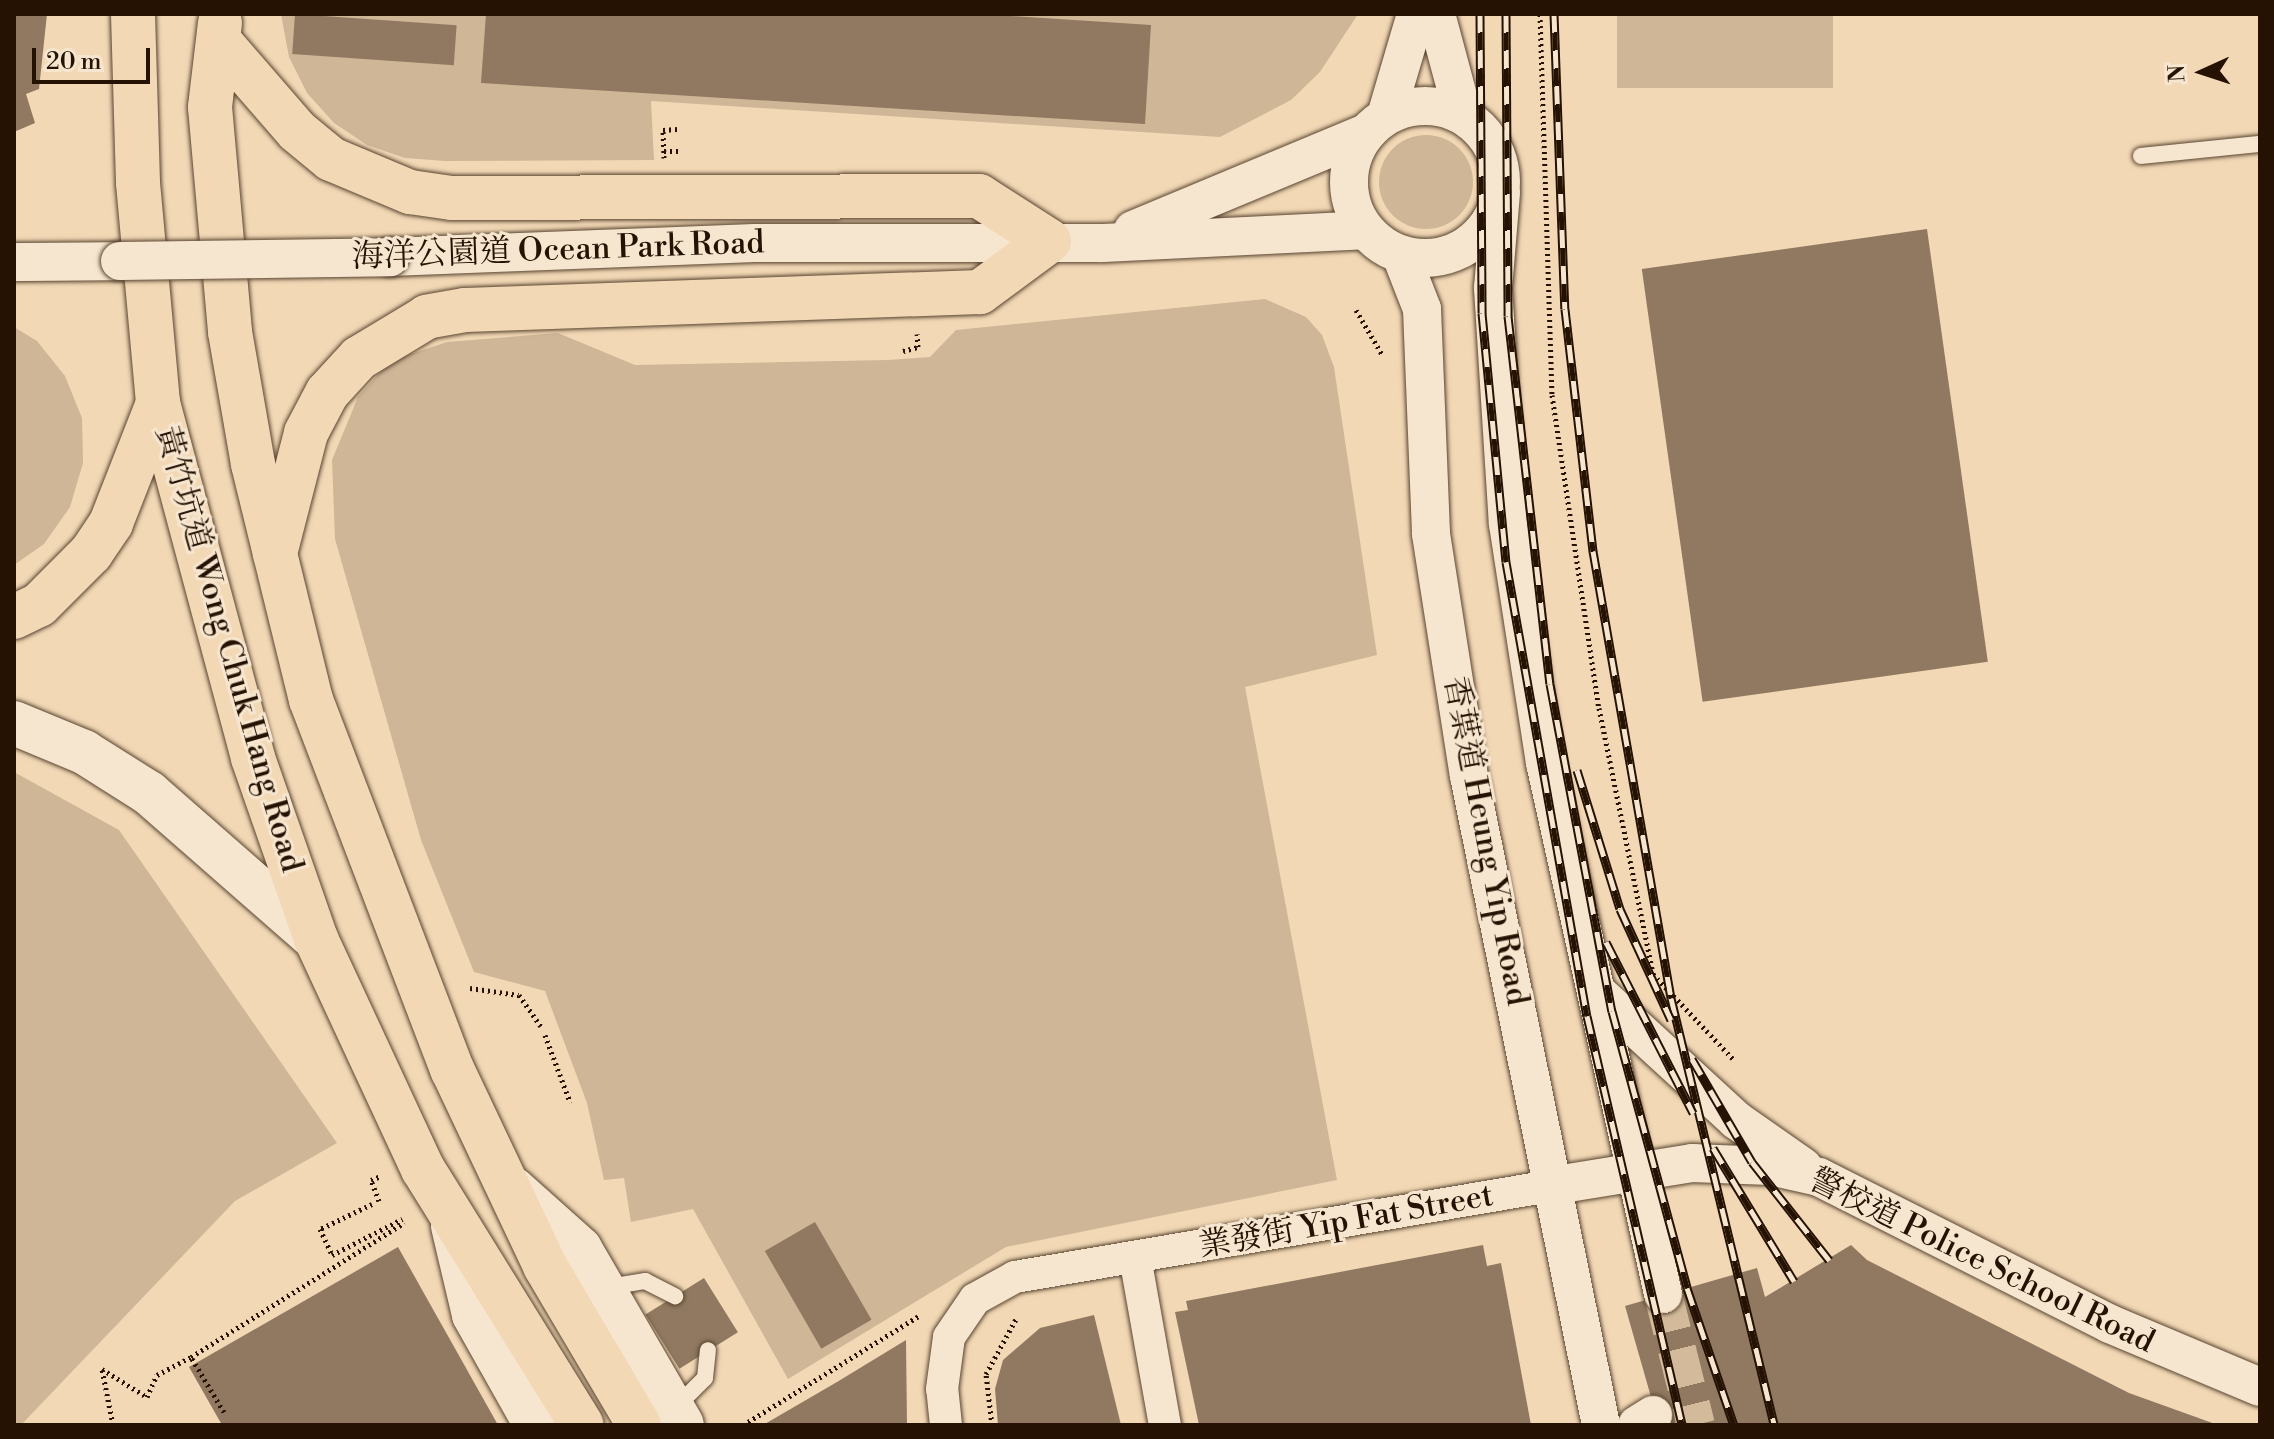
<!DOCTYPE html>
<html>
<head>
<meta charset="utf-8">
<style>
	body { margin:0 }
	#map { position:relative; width:2274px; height:1439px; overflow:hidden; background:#f2d8b5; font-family:"Libre Bodoni","Noto Serif TC",serif }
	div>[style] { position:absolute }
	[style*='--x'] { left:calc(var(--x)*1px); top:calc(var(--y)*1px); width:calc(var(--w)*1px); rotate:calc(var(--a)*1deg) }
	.green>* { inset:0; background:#cfb697; transform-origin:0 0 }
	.round { border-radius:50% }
	.building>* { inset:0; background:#907960; transform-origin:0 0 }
	.tertiary-tunnel>* { height:38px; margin-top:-19px; transform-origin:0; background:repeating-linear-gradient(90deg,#d3ba9a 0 38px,transparent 0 57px) }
	.path>* { height:5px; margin-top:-2.5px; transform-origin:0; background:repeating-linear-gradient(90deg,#251203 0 2px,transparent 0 6px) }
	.roads { filter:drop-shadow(0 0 2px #584430) drop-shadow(0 0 2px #584430) }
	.service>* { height:16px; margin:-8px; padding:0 8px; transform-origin:8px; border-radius:8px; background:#f7e6cf }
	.minor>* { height:32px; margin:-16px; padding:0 16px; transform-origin:16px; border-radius:16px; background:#f7e6cf }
	.tertiary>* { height:38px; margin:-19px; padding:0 19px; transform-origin:19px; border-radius:19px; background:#f7e6cf }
	.tertiary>.ring { margin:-19px; padding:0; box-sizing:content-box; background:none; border:38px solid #f7e6cf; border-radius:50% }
	.secondary>* { height:44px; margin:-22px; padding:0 22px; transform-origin:22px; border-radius:22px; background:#f7e6cf }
	.trunk>* { height:44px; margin:-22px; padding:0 22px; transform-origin:22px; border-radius:22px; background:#f2d8b5 }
	.rail>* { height:9px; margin-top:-4.5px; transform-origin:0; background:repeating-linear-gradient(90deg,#f7e6cf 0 18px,#251203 0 36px); box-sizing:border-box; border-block:2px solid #251203 }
	.bridges { filter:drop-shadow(0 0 2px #584430) drop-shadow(0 0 2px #584430) }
	.tertiary-bridge>* { height:38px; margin:-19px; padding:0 19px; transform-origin:19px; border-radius:19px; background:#f7e6cf }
	span { translate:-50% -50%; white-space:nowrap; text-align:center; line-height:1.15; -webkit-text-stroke:6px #f7e6cf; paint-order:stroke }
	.street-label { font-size:32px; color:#251203 }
	.frame { position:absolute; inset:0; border:16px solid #251203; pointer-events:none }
	.north { position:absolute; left:2162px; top:32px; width:80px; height:80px; -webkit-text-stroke:6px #f7e6cf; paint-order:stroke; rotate:267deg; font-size:22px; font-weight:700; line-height:32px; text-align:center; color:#251203 }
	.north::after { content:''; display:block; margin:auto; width:28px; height:36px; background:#251203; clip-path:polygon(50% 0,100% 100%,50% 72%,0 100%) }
	.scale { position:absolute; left:32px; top:48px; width:118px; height:36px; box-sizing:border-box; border:4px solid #251203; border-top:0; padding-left:10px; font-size:24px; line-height:28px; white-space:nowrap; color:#251203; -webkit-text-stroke:6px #f7e6cf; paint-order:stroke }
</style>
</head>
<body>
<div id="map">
	<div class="green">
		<i style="clip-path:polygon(281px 14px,1358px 14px,1320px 72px,1291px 100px,1220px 137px,651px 101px,654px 160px,445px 161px,405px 158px,367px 145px,334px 123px,307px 93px,289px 57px)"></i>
		<i style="left:1617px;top:14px;width:216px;height:74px"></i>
		<i class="round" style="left:1379px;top:135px;width:94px;height:94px"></i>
		<i style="clip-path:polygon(1265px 299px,1306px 317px,1322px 335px,1334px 367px,1377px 655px,1245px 687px,1337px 1180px,1006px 1247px,788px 1379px,693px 1209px,631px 1222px,624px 1178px,604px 1180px,587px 1103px,545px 991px,474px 972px,421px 840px,335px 539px,332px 460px,358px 397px,390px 361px,447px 342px,558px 333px,635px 365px,888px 360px,930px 357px,956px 330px)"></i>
		<i style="clip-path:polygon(14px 327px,37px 341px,65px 376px,82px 418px,83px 463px,70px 507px,44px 544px,14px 565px)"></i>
		<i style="clip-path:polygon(14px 772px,119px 830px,337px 1143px,235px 1201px,21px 1425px,14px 1425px)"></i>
	</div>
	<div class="building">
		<i style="clip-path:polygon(14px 14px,47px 14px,39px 89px,26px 94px,35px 123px,14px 132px)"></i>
		<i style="left:295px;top:14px;width:162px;height:40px;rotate:4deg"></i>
		<i style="clip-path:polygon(486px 14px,981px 14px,1151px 25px,1145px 124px,481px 83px)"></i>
		<i style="left:1927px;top:229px;width:437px;height:288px;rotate:82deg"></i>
		<i style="left:815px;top:1222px;width:113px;height:58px;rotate:60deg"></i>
		<i style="clip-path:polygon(1483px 1245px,1487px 1266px,1501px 1263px,1531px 1425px,1199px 1425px,1175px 1312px,1188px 1310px,1186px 1301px)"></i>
		<i style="clip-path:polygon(1851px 1245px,1867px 1260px,2129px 1393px,2218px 1425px,1659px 1425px,1625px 1306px,1757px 1268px,1765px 1297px)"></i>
		<i style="clip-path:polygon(398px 1247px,498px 1425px,222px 1425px,189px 1367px)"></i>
		<i style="left:704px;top:1278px;width:64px;height:69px;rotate:58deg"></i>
		<i style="clip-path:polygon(1094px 1315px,1121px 1425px,998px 1425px,995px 1389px,1003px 1360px,1040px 1328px)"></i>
		<i style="clip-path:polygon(906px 1340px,907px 1425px,763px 1425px,837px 1382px)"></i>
	</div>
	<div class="tertiary-tunnel">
		<i style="--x:1663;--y:1294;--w:135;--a:75.9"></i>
	</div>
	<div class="path">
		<i style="--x:1540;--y:14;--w:381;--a:88.2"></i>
		<i style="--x:1552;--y:395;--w:317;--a:81.5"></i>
		<i style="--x:1599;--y:708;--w:271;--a:78.5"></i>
		<i style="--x:1653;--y:974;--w:117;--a:46.7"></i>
		<i style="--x:664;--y:151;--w:14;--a:0"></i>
		<i style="--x:664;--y:158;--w:28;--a:-92"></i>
		<i style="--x:663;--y:130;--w:14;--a:-4"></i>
		<i style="--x:1356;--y:310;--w:53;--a:59.6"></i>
		<i style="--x:903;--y:351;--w:16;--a:-15"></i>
		<i style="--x:918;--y:347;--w:13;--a:-94"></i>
		<i style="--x:470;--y:988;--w:49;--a:8.1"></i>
		<i style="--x:519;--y:995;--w:38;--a:55"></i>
		<i style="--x:545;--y:1035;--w:72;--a:69.5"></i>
		<i style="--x:379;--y:1201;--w:22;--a:-111"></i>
		<i style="--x:371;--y:1180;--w:11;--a:-22"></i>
		<i style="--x:372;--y:1204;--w:58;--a:154.3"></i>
		<i style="--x:320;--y:1229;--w:29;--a:65"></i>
		<i style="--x:332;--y:1255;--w:79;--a:-27.2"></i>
		<i style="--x:224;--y:1412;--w:64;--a:-121"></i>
		<i style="--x:191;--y:1357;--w:252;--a:-32.2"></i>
		<i style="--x:113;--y:1425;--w:57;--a:-101.1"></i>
		<i style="--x:102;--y:1369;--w:53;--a:31.9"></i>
		<i style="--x:147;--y:1397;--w:24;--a:-66"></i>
		<i style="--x:157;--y:1375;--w:38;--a:-28"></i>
		<i style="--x:743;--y:1425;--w:207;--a:-31.8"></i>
		<i style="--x:992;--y:1425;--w:51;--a:-96.7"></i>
		<i style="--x:986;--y:1374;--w:63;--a:-61.4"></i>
	</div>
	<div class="roads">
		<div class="service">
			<i style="--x:2141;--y:156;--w:120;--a:-5.8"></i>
			<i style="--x:603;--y:1288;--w:43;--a:-9.5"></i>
			<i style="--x:645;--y:1281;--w:34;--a:27"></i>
			<i style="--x:676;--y:1407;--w:41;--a:-45"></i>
			<i style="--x:705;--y:1378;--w:28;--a:-84"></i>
		</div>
		<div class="minor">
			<i style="--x:1135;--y:1257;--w:171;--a:79.9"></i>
			<i style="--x:946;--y:1425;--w:36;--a:-96"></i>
			<i style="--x:942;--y:1389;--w:52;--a:-82.3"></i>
			<i style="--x:949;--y:1337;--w:46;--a:-55.6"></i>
			<i style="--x:975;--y:1299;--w:46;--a:-28.8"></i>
			<i style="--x:1015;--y:1277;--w:549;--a:-9.65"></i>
		</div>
		<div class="tertiary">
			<i style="--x:1436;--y:14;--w:105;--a:75"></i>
			<i class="ring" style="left:1349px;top:106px;width:114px;height:114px"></i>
			<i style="--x:1386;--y:116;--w:106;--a:-73.6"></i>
			<i style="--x:1501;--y:193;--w:95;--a:94.8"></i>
			<i style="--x:1493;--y:288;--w:236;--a:86.4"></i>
			<i style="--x:1508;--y:524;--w:242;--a:81.2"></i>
			<i style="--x:1545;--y:763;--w:544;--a:77.47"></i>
			<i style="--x:1133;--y:230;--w:252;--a:-22.6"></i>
			<i style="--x:1401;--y:255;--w:58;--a:68.7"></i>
			<i style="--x:1422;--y:309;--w:225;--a:87.7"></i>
			<i style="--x:1431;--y:534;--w:245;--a:81.1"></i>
			<i style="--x:1469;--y:776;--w:662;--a:78.5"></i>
			<i style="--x:390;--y:257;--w:365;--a:-2.2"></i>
			<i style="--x:755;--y:243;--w:347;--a:0"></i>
			<i style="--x:1102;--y:243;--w:263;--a:-2.8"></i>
			<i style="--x:14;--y:262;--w:106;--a:-0.5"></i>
			<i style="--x:1598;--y:993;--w:188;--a:42.6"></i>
			<i style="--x:1736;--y:1120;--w:82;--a:35"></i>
			<i style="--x:1556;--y:1185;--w:138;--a:-9.2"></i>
			<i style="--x:1692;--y:1163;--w:78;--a:2.2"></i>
			<i style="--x:1770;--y:1166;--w:50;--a:12.7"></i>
			<i style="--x:1819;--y:1177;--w:326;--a:26.8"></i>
			<i style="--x:2110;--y:1324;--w:163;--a:22.8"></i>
			<i style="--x:1637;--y:1425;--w:19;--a:-32"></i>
		</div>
		<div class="secondary">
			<i style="--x:14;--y:723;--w:76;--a:22.5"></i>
			<i style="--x:84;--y:752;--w:77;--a:32.2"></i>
			<i style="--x:149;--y:793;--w:222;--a:41.2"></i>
			<i style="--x:513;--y:1189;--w:90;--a:41.8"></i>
			<i style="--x:580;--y:1249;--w:203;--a:59.9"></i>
			<i style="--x:453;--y:1226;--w:91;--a:76.7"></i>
			<i style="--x:474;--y:1315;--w:126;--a:60.6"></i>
		</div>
		<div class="trunk">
			<i style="--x:133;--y:14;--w:169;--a:88.3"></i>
			<i style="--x:138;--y:183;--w:221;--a:84.8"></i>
			<i style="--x:158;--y:403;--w:367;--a:75"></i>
			<i style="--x:253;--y:758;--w:192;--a:70.8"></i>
			<i style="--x:316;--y:939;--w:254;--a:65.1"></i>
			<i style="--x:423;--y:1169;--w:301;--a:58.2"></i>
			<i style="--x:220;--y:23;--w:85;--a:96.8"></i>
			<i style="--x:210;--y:107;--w:226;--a:84.9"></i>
			<i style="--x:230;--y:332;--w:134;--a:80.1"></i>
			<i style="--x:253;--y:464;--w:243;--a:76.2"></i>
			<i style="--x:311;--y:700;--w:397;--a:69.1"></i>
			<i style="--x:453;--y:1071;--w:216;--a:64.7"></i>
			<i style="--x:545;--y:1266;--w:185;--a:59.4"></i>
			<i style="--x:219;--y:41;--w:119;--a:49.1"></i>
			<i style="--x:297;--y:131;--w:44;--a:39.5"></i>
			<i style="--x:331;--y:159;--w:86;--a:22.7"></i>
			<i style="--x:410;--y:192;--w:42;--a:8.1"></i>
			<i style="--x:452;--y:198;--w:527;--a:-0.22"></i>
			<i style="--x:979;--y:196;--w:83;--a:32.7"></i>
			<i style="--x:1049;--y:241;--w:86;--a:143.5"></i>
			<i style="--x:980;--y:292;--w:515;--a:178"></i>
			<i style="--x:465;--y:310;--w:39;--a:170"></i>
			<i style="--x:427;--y:317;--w:79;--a:148.9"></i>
			<i style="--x:359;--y:358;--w:47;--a:132.4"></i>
			<i style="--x:327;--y:393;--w:45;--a:117.7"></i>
			<i style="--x:306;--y:433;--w:125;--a:104.4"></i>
			<i style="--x:14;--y:617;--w:28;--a:-26"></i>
			<i style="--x:39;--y:605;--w:74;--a:-45"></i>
			<i style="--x:91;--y:553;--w:36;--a:-56"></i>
			<i style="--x:111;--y:523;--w:129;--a:-68.6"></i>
		</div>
	</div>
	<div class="rail">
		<i style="--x:1480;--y:14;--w:299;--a:89.6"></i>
		<i style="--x:1482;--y:313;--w:250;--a:84.5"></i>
		<i style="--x:1506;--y:562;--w:461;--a:79.9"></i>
		<i style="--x:1587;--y:1016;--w:420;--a:76.9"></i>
		<i style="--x:1506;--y:14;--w:302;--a:89.6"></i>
		<i style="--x:1508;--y:316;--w:370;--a:83.5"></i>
		<i style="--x:1550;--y:684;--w:333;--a:79.3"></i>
		<i style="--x:1612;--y:1011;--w:287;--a:74.8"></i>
		<i style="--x:1687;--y:1288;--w:145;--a:71.1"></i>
		<i style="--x:1554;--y:14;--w:295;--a:87.9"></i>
		<i style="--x:1565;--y:309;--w:244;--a:83.4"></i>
		<i style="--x:1593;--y:551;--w:454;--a:80.1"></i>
		<i style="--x:1671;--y:998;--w:439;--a:76.4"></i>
		<i style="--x:1577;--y:770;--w:145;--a:72.8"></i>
		<i style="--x:1620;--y:909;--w:122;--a:65.3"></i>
		<i style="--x:1606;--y:942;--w:192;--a:63"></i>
		<i style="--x:1692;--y:1059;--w:119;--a:59.8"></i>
		<i style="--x:1752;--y:1162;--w:125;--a:51.8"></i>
		<i style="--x:1713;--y:1148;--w:156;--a:58.7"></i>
	</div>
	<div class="bridges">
		<div class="tertiary-bridge">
			<i style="--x:120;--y:261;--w:270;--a:-0.8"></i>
		</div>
	</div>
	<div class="street-label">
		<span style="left:558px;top:250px;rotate:-2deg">海洋公園道 Ocean Park Road</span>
		<span style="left:229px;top:649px;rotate:74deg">黃竹坑道 Wong Chuk Hang Road</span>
		<span style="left:1486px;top:841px;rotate:79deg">香葉道 Heung Yip Road</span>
		<span style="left:1346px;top:1221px;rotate:-10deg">業發街 Yip Fat Street</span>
		<span style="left:1982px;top:1261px;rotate:26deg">警校道 Police School Road</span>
	</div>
	<div class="frame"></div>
	<div class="north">N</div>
	<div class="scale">20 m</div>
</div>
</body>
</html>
